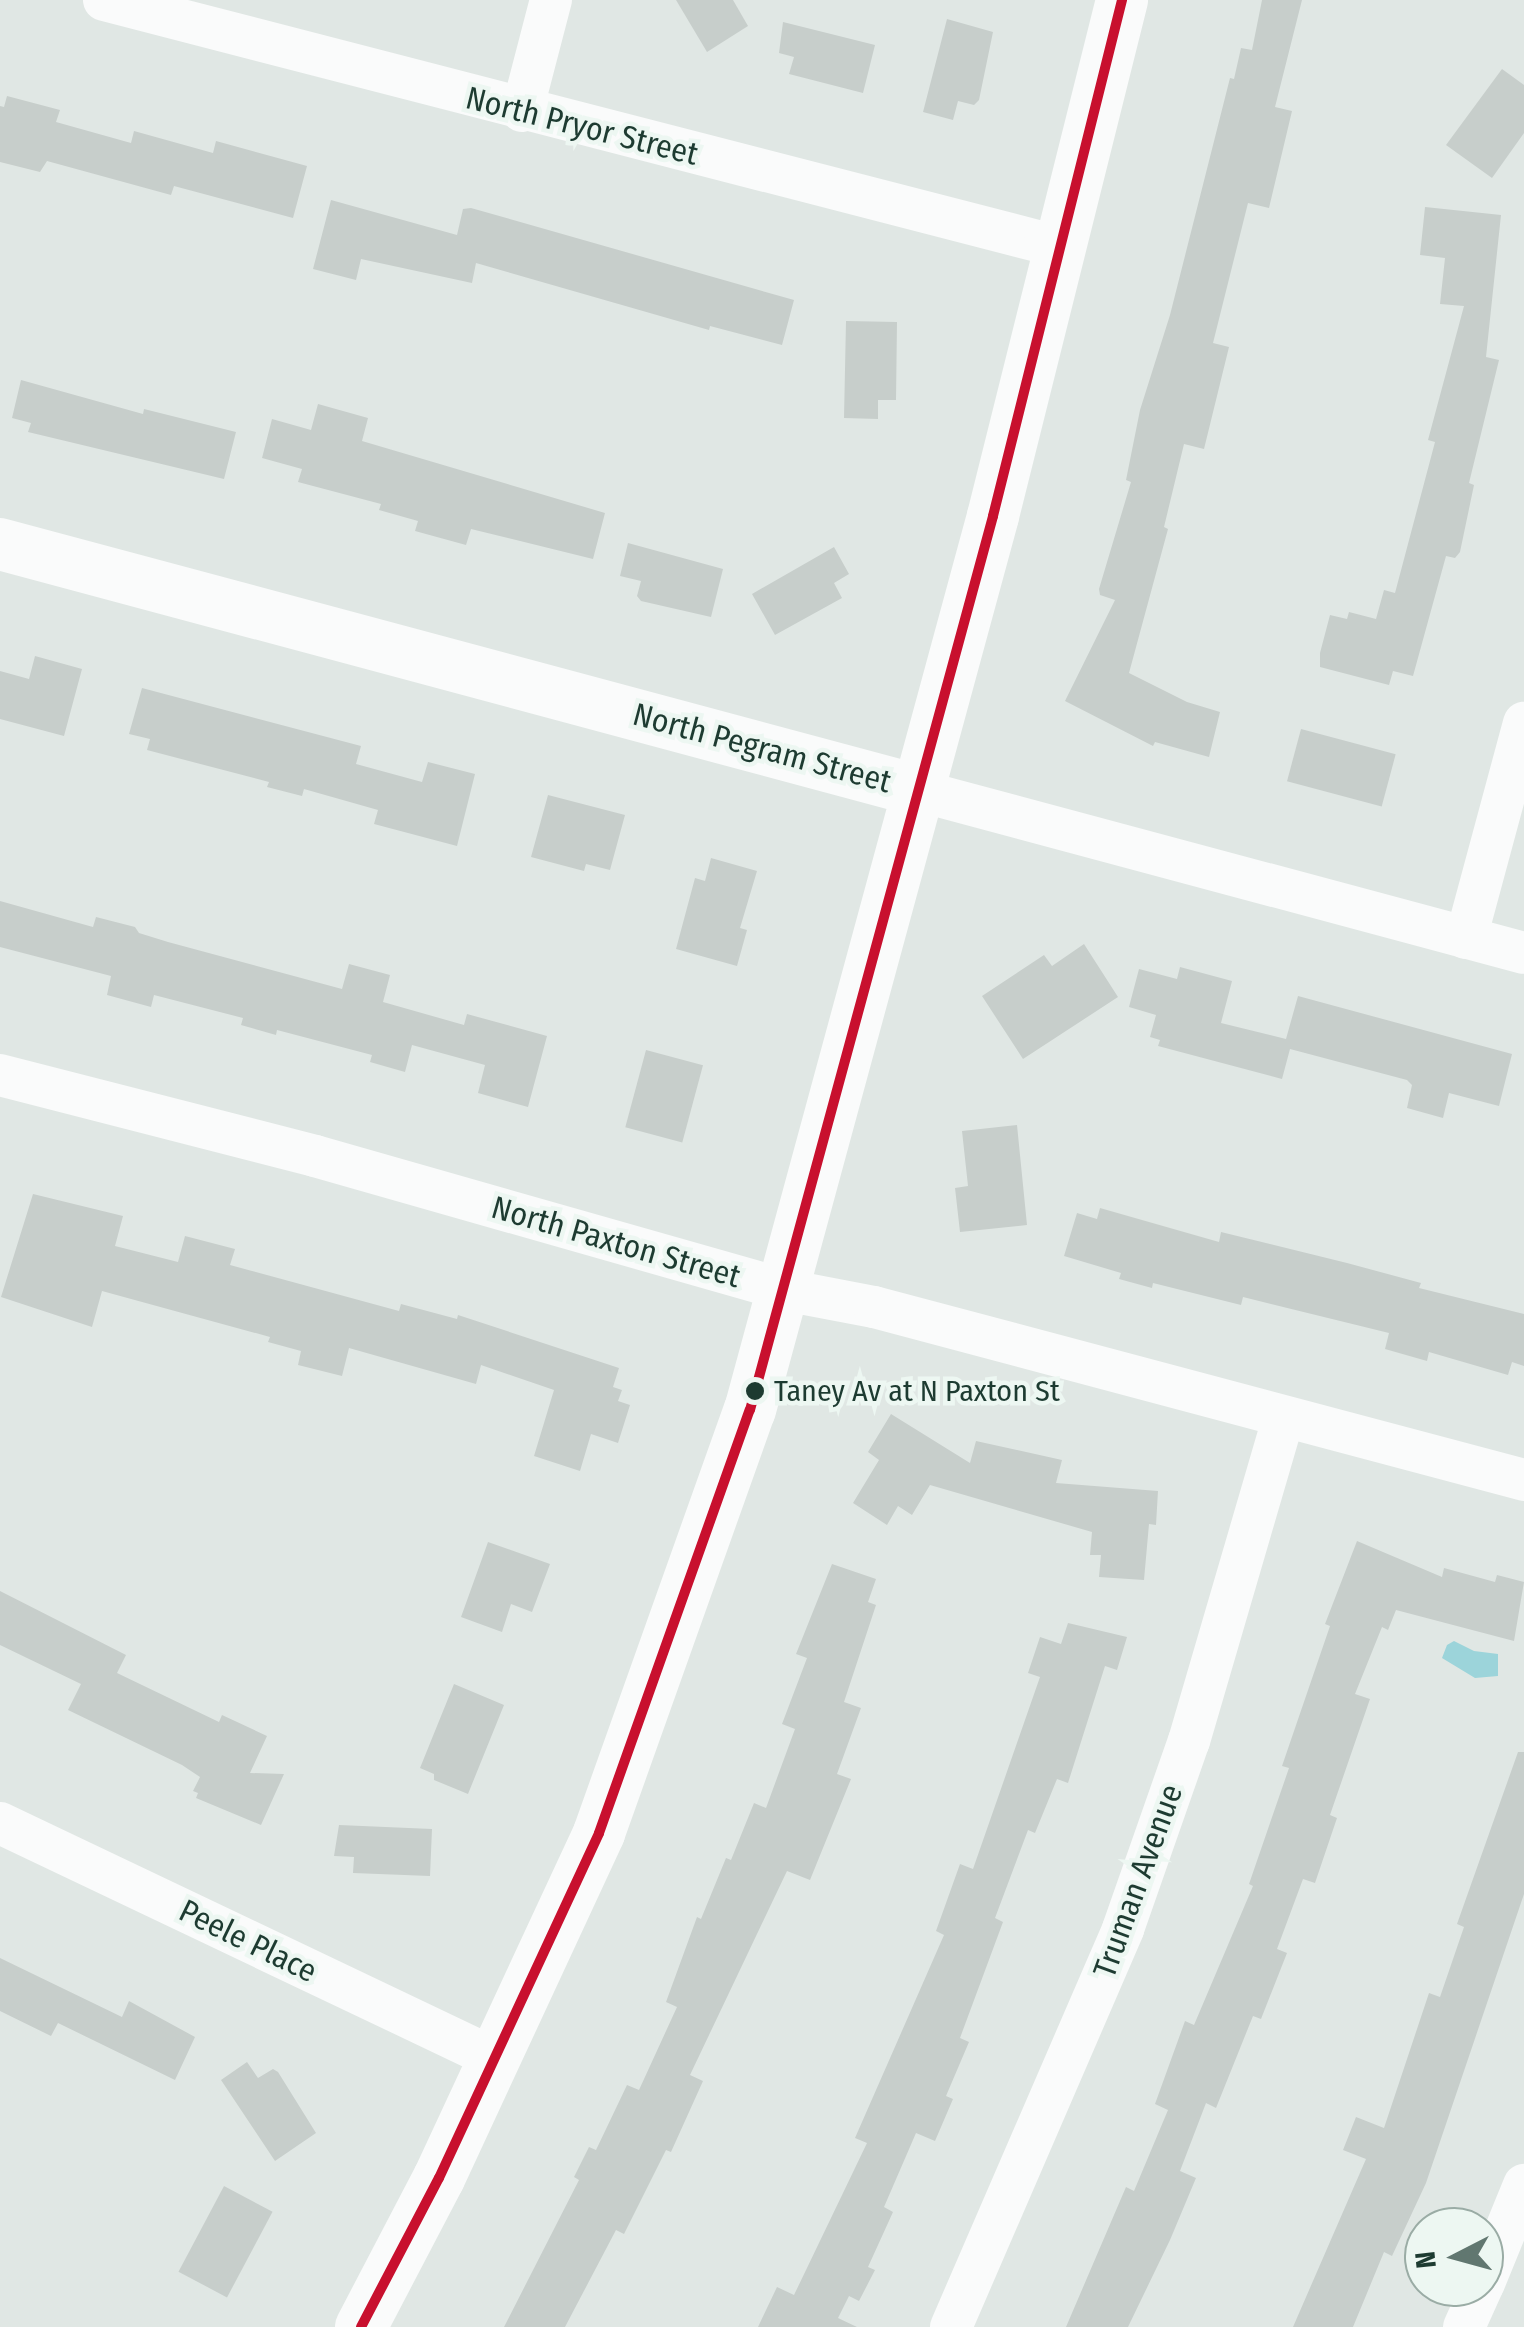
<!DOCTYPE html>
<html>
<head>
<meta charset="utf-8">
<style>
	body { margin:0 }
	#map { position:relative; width:1524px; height:2327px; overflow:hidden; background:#e0e7e4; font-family:"Fira Sans Condensed",sans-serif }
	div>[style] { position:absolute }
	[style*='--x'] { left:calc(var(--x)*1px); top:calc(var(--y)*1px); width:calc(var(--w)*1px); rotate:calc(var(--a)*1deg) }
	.water>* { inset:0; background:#9cd4da }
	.building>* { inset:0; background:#c7cecb; transform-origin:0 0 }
	.minor>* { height:42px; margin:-21px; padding:0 21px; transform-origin:21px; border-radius:21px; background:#fafbfb }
	.tertiary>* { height:52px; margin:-26px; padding:0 26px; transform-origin:26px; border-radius:26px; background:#fafbfb }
	.bus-1>* { height:10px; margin:-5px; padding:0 5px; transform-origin:5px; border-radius:5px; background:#c8102e }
	.dots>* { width:28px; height:28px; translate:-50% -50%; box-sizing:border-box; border:5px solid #edf7f2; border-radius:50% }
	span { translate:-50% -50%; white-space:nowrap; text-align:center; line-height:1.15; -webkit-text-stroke:9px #edf7f2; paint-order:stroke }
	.bus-label { font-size:30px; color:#1d3b31 }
	.left { translate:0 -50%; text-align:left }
	.street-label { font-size:32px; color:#1d3b31 }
	.north { position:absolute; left:1404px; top:2207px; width:100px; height:100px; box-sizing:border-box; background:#edf7f2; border:2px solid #9aaca5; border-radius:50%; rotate:264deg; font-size:28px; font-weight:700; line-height:40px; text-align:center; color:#1d3b31 }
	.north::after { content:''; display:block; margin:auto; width:35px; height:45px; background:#617770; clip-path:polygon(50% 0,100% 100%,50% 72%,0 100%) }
</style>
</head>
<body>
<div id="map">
	<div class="water">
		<i style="clip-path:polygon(1454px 1641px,1474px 1651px,1498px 1654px,1498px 1676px,1475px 1678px,1442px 1658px,1447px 1645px)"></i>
	</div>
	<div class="building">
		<i style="clip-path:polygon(676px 0,733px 0,748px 26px,707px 52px)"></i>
		<i style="clip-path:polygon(1262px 0,1302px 0,1275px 107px,1292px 111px,1269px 208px,1248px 203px,1213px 343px,1229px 347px,1204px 449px,1184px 444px,1164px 527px,1168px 529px,1129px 673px,1187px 702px,1220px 712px,1209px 757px,1155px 742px,1153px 746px,1065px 701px,1115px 600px,1100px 595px,1099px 589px,1131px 482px,1126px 480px,1140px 410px,1170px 315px,1230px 78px,1234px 79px,1241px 48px,1252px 50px)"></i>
		<i style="clip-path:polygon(947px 19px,993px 32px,979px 100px,974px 105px,958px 101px,953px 120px,923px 112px)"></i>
		<i style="clip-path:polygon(783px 22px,875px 45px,863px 93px,789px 74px,794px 57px,779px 53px)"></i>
		<i style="clip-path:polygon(1502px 69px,1524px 85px,1524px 133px,1492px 178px,1446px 145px)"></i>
		<i style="clip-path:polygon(7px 96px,60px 110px,56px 122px,131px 143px,134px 131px,213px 153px,216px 141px,307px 166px,293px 218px,174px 186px,171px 195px,47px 161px,40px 172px,0 162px,0 106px,4px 107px)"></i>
		<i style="clip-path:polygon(331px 200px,457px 235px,463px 209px,471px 208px,794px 300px,782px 345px,710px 326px,709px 330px,476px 263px,472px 283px,361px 259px,356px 280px,313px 269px)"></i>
		<i style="clip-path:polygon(1425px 207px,1501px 215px,1486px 357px,1499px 360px,1469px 483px,1474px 485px,1460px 552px,1455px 558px,1446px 556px,1413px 676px,1393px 671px,1389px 685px,1320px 667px,1320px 653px,1330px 615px,1347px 619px,1349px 612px,1376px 619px,1384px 590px,1395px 593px,1435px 442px,1428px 440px,1464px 306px,1440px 304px,1445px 258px,1420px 255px)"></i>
		<i style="clip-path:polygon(846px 321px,897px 322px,896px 400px,878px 400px,878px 419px,844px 418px)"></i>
		<i style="clip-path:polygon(21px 380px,143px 414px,144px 409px,236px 432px,224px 479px,28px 432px,31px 423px,12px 418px)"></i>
		<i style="clip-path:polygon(318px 404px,368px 418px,362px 441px,605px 513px,593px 559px,471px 529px,466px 545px,415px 531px,418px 521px,379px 510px,381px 504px,298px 482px,302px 469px,262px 458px,272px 419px,311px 430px)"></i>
		<i style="clip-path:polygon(628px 543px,723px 569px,711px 617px,641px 601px,637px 596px,641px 581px,620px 576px)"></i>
		<i style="clip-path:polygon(834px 547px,849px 574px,834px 583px,842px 598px,775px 635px,752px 594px)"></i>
		<i style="clip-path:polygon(35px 656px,82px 669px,64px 736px,0 719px,0 671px,29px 679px)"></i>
		<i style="clip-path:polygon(142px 688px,361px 746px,356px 764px,422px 782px,428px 762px,475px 774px,457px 846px,374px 824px,378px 810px,304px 789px,302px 796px,267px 787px,269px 782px,147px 750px,150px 739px,129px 734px)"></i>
		<i style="left:1301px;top:729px;width:98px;height:54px;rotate:15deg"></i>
		<i style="clip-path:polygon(548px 795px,625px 815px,610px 870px,586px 864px,584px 871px,531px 857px)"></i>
		<i style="clip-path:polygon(711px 858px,757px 871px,740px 928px,747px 930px,737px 966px,676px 949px,695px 878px,705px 881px)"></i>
		<i style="clip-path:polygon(0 901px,93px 927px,96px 917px,135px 927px,139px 933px,168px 942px,342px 989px,349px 964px,390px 975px,383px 1002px,464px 1025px,467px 1014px,547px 1036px,528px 1107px,478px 1093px,485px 1065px,412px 1045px,405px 1072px,370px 1062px,372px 1055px,277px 1030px,276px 1035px,241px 1025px,243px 1018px,154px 995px,151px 1007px,107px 995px,111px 976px,0 947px)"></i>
		<i style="clip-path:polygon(1084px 944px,1118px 997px,1023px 1059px,982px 996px,1044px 955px,1052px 966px)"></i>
		<i style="clip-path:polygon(1180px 967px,1232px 981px,1221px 1023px,1286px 1039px,1298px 996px,1512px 1054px,1499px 1106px,1449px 1093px,1443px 1118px,1407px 1108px,1412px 1085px,1407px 1080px,1290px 1049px,1282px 1079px,1158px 1046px,1160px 1040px,1150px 1037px,1156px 1015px,1129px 1007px,1139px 969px,1177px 979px)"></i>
		<i style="left:646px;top:1050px;width:59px;height:80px;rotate:15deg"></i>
		<i style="clip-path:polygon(1017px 1125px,1027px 1225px,960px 1232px,955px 1188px,968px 1186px,962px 1131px)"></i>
		<i style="clip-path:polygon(33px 1194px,123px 1216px,115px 1246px,178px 1262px,185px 1236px,235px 1249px,230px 1265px,399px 1311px,401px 1304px,457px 1319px,458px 1315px,619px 1368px,613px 1387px,622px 1390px,618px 1401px,630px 1405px,618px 1443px,591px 1434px,580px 1471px,534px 1456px,554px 1390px,481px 1365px,476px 1384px,349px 1348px,342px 1376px,298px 1365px,301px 1351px,268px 1342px,270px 1337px,102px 1291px,92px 1327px,1px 1297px)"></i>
		<i style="clip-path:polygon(1100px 1208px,1219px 1242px,1221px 1232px,1347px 1263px,1421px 1283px,1419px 1288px,1524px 1314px,1524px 1366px,1512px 1362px,1508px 1375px,1429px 1352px,1427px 1361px,1385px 1349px,1389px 1333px,1243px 1297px,1241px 1305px,1153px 1283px,1152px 1288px,1119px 1279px,1121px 1273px,1064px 1256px,1077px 1213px,1097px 1219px)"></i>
		<i style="clip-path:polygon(891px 1414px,970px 1463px,976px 1441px,1062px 1460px,1056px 1483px,1158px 1491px,1156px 1525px,1149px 1524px,1144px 1580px,1099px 1577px,1101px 1555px,1090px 1555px,1092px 1532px,930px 1485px,912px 1515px,898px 1506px,887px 1525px,853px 1503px,879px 1460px,868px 1452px)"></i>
		<i style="clip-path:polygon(1357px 1541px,1442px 1577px,1444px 1568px,1495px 1582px,1497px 1575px,1524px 1582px,1514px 1641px,1396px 1610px,1388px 1630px,1382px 1627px,1355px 1694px,1370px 1699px,1330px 1815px,1337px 1818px,1315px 1883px,1303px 1879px,1277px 1949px,1287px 1953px,1261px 2019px,1253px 2016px,1216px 2108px,1206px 2103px,1180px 2171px,1196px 2178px,1170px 2240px,1128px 2327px,1066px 2327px,1126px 2187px,1134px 2191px,1168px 2110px,1155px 2104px,1185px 2021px,1194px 2025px,1253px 1886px,1249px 1884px,1289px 1768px,1282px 1766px,1330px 1626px,1325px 1624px)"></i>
		<i style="clip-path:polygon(488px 1542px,550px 1564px,532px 1612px,511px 1604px,502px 1632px,461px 1617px)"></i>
		<i style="clip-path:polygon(832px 1564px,876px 1579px,868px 1602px,876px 1605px,844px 1702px,861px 1708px,837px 1774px,851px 1779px,810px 1880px,787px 1871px,690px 2075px,703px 2081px,671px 2152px,666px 2150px,624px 2234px,616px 2230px,565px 2327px,504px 2327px,579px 2180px,574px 2177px,589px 2147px,596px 2150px,627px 2085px,639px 2090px,677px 2007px,666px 2002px,697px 1917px,701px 1919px,726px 1858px,731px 1860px,754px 1803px,766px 1808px,795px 1729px,782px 1724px,807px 1658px,796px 1654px)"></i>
		<i style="clip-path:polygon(0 1591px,126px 1655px,117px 1673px,219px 1722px,222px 1715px,267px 1736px,250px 1773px,284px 1774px,261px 1825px,196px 1798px,198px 1793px,193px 1791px,200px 1777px,182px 1765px,68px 1710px,81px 1684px,0 1645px)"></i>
		<i style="clip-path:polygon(1068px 1623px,1127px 1637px,1117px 1670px,1105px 1666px,1068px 1783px,1057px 1779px,1035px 1833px,1028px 1830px,995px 1918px,1003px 1922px,960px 2038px,969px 2042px,946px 2096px,953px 2099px,935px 2141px,916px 2133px,884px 2207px,893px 2212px,868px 2267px,875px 2270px,859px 2301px,849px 2296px,838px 2318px,857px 2327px,758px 2327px,777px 2287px,794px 2295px,867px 2143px,855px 2138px,944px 1935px,936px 1931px,960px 1864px,973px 1869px,1040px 1677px,1028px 1673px,1040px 1637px,1061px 1644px)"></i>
		<i style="clip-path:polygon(454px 1684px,504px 1705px,468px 1794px,434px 1780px,434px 1774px,420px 1768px)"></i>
		<i style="clip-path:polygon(1518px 1752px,1524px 1752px,1524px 1894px,1426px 2183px,1392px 2256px,1384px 2252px,1353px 2327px,1293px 2327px,1366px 2159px,1343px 2150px,1356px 2117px,1384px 2128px,1429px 1993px,1440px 1997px,1464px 1927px,1457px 1924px)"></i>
		<i style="clip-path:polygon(339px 1825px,432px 1829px,430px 1876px,353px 1873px,354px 1857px,334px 1856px)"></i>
		<i style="clip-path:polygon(0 1958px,122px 2017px,129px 2001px,195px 2037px,175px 2080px,58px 2023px,51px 2036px,0 2011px)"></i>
		<i style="clip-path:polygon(247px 2062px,258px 2078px,273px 2069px,278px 2072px,316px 2133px,275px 2161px,221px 2080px)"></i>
		<i style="left:224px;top:2186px;width:55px;height:97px;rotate:28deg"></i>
	</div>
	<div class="minor">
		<i style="--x:104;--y:0;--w:972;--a:14.48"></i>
		<i style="--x:1045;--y:243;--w:17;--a:28"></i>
		<i style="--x:522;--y:111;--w:115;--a:-75.4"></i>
		<i style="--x:920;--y:791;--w:625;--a:15.01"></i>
		<i style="--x:1466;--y:938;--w:223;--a:-74.9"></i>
		<i style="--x:0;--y:1075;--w:325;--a:14.4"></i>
		<i style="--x:315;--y:1156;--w:489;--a:15.9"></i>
		<i style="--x:785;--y:1290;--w:91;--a:10.8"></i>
		<i style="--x:874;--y:1307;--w:673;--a:14.9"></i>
		<i style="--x:0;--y:1823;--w:549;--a:25.45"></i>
		<i style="--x:1484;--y:2283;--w:106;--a:-67.8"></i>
		<i style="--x:951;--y:2327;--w:434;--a:-66.6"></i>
		<i style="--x:1123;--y:1929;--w:199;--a:-70.7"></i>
		<i style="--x:1189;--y:1741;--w:335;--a:-73.7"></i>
		<i style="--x:1464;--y:2327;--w:44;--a:-65.8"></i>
	</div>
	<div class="tertiary">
		<i style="--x:0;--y:544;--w:953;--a:15.03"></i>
		<i style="--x:361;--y:2327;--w:168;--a:-62.4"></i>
		<i style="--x:439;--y:2178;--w:380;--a:-65.1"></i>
		<i style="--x:599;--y:1833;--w:449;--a:-70.4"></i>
		<i style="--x:750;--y:1410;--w:926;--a:-74.79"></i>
		<i style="--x:993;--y:516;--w:532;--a:-75.96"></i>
	</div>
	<div class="bus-1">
		<i style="--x:361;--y:2327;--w:168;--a:-62.4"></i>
		<i style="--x:439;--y:2178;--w:380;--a:-65.1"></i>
		<i style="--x:599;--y:1833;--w:449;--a:-70.4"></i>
		<i style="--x:750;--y:1410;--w:926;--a:-74.79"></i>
		<i style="--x:993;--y:516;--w:532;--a:-75.96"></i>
	</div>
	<div class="dots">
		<i style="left:755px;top:1391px;background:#1d3b31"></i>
	</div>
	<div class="bus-label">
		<span class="left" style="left:774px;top:1391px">Taney Av at N Paxton St</span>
	</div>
	<div class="street-label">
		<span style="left:582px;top:126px;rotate:14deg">North Pryor Street</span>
		<span style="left:762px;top:748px;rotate:15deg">North Pegram Street</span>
		<span style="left:616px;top:1242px;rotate:16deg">North Paxton Street</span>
		<span style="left:1138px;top:1881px;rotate:-70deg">Truman Avenue</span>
		<span style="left:248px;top:1941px;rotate:26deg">Peele Place</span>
	</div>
	<div class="north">N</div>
</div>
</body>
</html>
